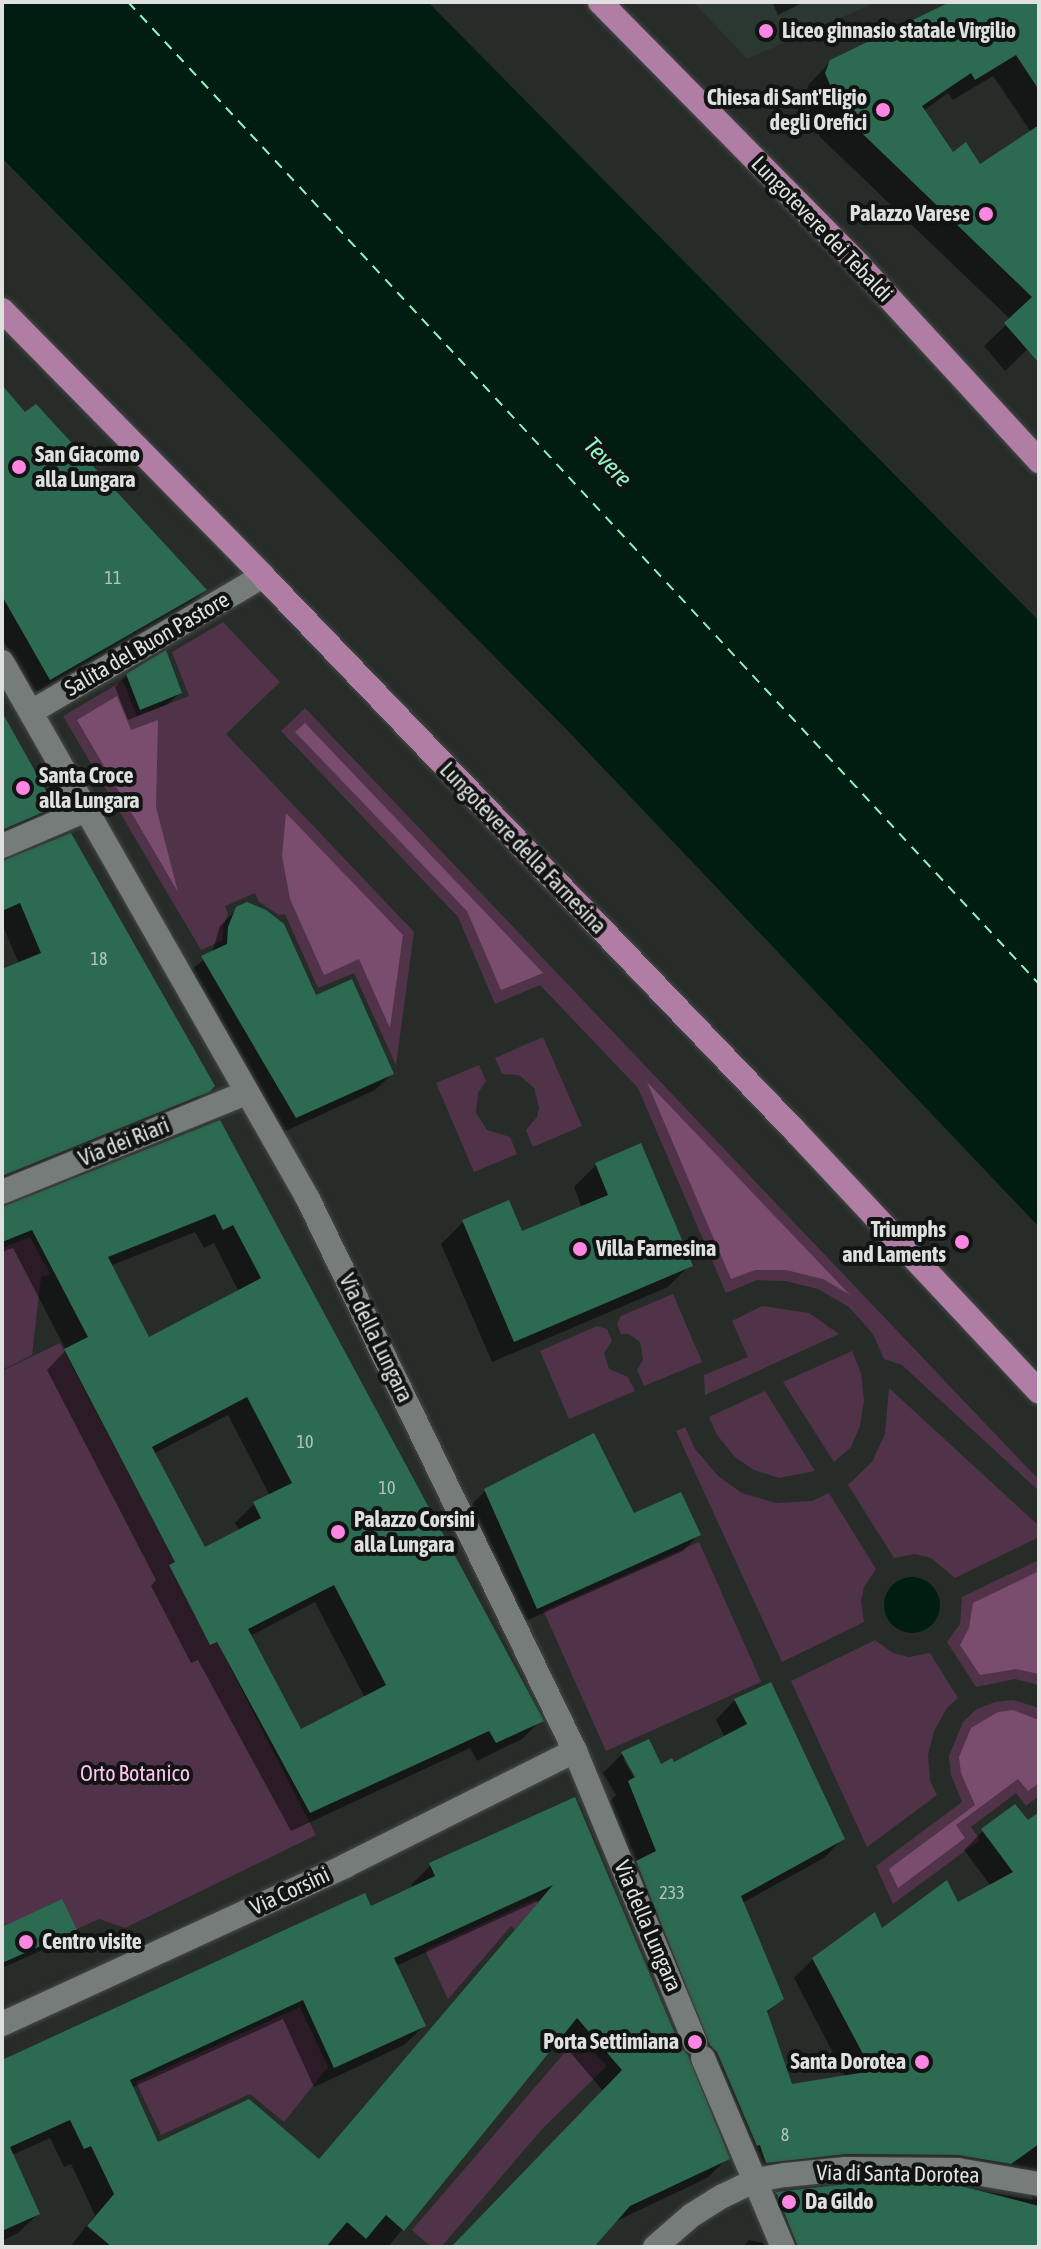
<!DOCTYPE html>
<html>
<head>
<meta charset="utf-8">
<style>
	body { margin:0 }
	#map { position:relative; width:1041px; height:2249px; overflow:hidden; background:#272c29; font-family:"Asap Condensed",sans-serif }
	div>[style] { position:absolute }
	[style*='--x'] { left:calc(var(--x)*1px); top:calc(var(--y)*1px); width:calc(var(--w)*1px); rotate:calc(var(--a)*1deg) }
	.built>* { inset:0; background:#2b3731 }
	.green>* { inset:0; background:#503349; transform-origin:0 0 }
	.forest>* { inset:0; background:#7a4d6f }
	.water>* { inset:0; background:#001d11 }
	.round { border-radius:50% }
	.shadow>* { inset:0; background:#0007 }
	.ferry>* { height:2px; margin-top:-1px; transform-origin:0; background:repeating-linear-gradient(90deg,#94f2c7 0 10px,transparent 0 18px) }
	.building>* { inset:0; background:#2c6b51 }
	.roads { filter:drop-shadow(0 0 2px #454947) drop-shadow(0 0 2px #454947) }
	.minor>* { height:24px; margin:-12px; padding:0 12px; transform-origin:12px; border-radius:12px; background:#767c79 }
	.major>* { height:24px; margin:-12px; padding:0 12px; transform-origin:12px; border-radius:12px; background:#b07ea4 }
	.dots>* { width:22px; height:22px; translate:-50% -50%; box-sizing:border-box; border:4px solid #111412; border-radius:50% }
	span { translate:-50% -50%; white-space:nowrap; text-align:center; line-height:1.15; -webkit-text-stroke:8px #111412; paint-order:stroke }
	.number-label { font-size:18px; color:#b2c4bc }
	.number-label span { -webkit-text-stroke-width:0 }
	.poi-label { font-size:22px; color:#dee1df; font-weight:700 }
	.left { translate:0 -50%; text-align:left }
	.right { translate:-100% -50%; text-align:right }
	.street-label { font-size:22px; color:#dee1df }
	.park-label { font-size:22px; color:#fec3ef }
	.water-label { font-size:24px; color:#94f2c7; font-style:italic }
	.frame { position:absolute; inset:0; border:4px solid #dee1df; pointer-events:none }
</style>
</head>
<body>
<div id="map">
	<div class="built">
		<i style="clip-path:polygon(693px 2px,877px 2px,747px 59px)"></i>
	</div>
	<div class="green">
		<i style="clip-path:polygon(223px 622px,280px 682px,226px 734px,414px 932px,396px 1065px,354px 973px,318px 988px,285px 914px,279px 915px,259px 902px,255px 893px,225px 906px,228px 915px,223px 926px,223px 940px,201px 950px,63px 716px,123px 681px,137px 716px,189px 696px,172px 652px)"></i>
		<i style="clip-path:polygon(305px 708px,1039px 1480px,1039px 1491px,902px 1365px,884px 1359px,873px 1334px,849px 1307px,818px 1289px,785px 1281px,757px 1280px,726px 1293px,638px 1088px,540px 985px,495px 1004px,458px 917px,281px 731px)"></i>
		<i style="clip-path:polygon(543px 1037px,582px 1126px,533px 1147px,526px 1130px,537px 1117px,539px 1108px,534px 1088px,519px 1075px,502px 1074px,495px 1058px)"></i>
		<i style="clip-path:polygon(479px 1065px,486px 1081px,478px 1093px,476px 1113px,487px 1130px,510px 1137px,517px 1154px,474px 1172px,436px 1083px)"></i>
		<i style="clip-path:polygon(30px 1237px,50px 1274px,41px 1277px,32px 1355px,2px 1370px,2px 1248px)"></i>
		<i style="clip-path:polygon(673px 1294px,702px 1362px,644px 1386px,637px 1370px,643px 1360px,640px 1342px,629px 1334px,621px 1334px,617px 1324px,621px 1316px)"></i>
		<i style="clip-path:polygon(762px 1306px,809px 1313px,839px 1334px,705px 1395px,704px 1375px,748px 1357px,732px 1321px)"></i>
		<i style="clip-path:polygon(597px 1326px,607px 1329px,612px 1341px,604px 1353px,609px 1369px,628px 1377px,635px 1391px,569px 1419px,540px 1351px)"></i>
		<i style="clip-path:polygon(60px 1343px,175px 1562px,169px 1566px,210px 1645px,217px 1642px,316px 1835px,125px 1928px,99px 1919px,2px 1963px,2px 1371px)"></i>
		<i style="clip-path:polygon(852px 1351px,861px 1373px,864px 1401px,860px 1426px,851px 1447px,834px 1462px,783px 1382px)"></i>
		<i style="clip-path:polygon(889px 1388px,1039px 1526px,1039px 1537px,955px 1578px,931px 1558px,915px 1554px,894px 1558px,848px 1485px,872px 1462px,885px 1434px)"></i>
		<i style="clip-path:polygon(765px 1391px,815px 1471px,779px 1478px,754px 1470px,735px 1457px,717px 1435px,709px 1417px)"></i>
		<i style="clip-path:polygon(685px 1427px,695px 1449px,718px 1476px,742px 1493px,776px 1503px,812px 1501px,829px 1493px,876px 1569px,864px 1587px,861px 1602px,864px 1622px,782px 1662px,676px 1431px)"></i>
		<i style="left:699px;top:1542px;width:153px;height:170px;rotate:66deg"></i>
		<i style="clip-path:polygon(1039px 1560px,1039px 1685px,1015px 1679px,976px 1687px,947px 1642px,960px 1624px,962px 1597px)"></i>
		<i style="clip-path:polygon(875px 1640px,893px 1653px,909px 1657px,930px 1653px,958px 1698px,947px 1708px,934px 1731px,928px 1755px,930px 1781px,937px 1795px,867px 1847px,791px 1681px)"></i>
		<i style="clip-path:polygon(1014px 1700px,1039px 1708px,1039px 1796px,1026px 1806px,1016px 1793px,971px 1827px,980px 1840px,893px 1904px,876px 1866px,962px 1802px,951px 1775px,949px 1756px,963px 1722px,977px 1709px,995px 1702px)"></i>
		<i style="clip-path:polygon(536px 1899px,567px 1974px,511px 1926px,448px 1999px,425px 1950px)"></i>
		<i style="clip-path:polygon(300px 2007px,328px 2067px,284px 2122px,250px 2094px,161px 2135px,136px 2082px)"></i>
		<i style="clip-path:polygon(579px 2036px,607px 2066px,543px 2128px,441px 2247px,431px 2247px,412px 2230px)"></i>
	</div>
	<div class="forest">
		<i style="clip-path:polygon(117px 696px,131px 730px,158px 720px,156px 807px,178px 892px,77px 720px)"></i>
		<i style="clip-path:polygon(305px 723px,543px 973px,501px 990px,467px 911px,295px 732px)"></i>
		<i style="clip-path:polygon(286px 813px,403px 935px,390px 1028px,359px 959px,324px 975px,290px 899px,282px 856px)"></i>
		<i style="clip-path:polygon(647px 1082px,850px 1295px,823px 1279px,786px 1270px,755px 1270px,731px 1279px)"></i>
		<i style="clip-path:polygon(1039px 1571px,1039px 1674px,1016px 1669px,980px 1675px,960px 1645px,969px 1628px,973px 1603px)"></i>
		<i style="clip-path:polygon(1013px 1710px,1039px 1720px,1039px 1783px,1028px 1791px,1018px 1779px,956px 1825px,965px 1838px,898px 1888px,889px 1869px,975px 1805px,961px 1773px,959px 1757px,971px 1728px,998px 1712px)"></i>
	</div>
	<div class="water">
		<i style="clip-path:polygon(2px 2px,428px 2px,1039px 621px,1039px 1227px,567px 730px,2px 158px)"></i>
		<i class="round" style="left:884px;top:1577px;width:56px;height:56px"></i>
	</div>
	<div class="shadow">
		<i style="clip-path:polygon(772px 2px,804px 2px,778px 15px)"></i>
		<i style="clip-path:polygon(evenodd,955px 2px,1039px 2px,1039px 345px,1035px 342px,1005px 371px,984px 346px,1011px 320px,820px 137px,804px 97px,809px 84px,831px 61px,955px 2px,993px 76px,1031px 132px,979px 166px,952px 154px,923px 111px,948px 93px,953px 100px,993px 76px)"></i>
		<i style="clip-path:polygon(2px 411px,205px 590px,190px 605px,35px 693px,2px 638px)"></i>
		<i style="clip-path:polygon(127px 675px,180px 693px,168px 704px,128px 720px,115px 687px)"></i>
		<i style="clip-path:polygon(2px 716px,53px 807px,34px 825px,2px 839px)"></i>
		<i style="clip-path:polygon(2px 861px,212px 1085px,187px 1110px,2px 1186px,2px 971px,19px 964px,2px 924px)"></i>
		<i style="clip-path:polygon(237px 909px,315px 998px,392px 1074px,375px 1090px,279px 1134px,186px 974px,212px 953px,220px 926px)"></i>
		<i style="clip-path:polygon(evenodd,219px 1122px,541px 1720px,522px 1739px,477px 1761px,470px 1748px,291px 1831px,198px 1660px,191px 1663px,151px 1586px,156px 1580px,47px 1370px,66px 1350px,13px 1248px,2px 1252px,2px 1208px,219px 1122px,195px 1232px,204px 1248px,214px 1243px,239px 1292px,148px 1339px,110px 1266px,195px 1232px,219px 1122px,228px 1415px,270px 1496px,254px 1504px,235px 1523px,240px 1531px,204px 1550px,153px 1454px,228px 1415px,219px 1122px,315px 1602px,365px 1698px,300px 1732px,250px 1636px,315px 1602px)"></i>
		<i style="clip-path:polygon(640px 1146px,690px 1265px,668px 1287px,492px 1362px,441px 1244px,463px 1222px,521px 1234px,582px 1208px,574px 1187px,596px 1165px)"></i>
		<i style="clip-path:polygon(485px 1491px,633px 1516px,699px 1534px,683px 1551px,521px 1623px,469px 1507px)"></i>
		<i style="clip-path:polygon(evenodd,735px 1700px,843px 1838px,824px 1858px,742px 1903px,782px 1998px,766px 2014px,791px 2086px,846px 2078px,794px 1978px,813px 1959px,957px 1904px,991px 1886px,964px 1850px,983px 1831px,1027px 1823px,1039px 1814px,1039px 2247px,772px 2247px,758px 2213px,777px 2194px,956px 2187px,1033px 2200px,1030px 2192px,938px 2173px,747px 2181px,698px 2071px,689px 2063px,727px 2159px,707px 2178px,612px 2223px,591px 2247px,454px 2247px,603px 2091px,558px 2038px,388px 2247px,70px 2247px,95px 2215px,71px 2164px,64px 2167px,50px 2138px,12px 2155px,38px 2214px,18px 2233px,2px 2241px,2px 2056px,4px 2061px,370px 1908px,413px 1888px,411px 1885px,431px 1865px,574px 1800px,679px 2049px,688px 2058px,618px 1882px,635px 1865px,609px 1802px,616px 1795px,603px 1773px,622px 1754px,660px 1767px,673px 1764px,725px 1738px,716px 1720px,735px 1700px,623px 1759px,627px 1759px,642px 1785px,639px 1786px,623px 1759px,735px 1700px,540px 1900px,318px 2160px,157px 2144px,131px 2088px,283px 2019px,314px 2087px,404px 2045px,424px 2026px,396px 1966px,540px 1900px)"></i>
		<i style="clip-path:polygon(2px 1929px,74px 1929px,63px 1941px,2px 1968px)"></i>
		<i style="clip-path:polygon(749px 2240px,763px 2243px,765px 2247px,743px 2247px)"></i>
	</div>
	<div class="ferry">
		<i style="--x:128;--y:2;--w:1339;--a:47.15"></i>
	</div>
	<div class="building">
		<i style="clip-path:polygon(950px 2px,1039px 2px,1039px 90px,1016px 55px,975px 80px,971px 73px,922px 106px,953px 152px,966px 142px,980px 164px,1039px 125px,1039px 363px,1004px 323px,1032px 297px,842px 114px,825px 73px,830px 60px)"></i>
		<i style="clip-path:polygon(2px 385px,25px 412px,36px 404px,207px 590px,50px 680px,2px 596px)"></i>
		<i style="clip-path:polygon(166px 650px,182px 693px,140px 710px,126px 674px)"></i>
		<i style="clip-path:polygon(2px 712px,55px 807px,2px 830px)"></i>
		<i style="clip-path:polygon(71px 833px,215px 1086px,209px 1092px,2px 1176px,2px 969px,41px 953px,20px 903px,2px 911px,2px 861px)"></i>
		<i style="clip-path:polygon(247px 902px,266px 910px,284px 924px,316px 995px,352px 979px,394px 1074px,296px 1118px,201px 956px,227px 944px,228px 927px,236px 907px)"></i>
		<i style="clip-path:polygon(evenodd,220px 1120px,544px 1721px,496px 1743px,489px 1731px,310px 1813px,217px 1642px,210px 1645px,169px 1565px,175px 1562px,64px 1349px,88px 1337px,32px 1230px,2px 1242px,2px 1207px,220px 1120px,215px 1214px,223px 1230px,233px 1225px,261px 1278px,149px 1337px,108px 1257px,215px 1214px,220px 1120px,247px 1397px,292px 1483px,253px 1502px,261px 1518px,205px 1547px,152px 1447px,247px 1397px,220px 1120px,334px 1585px,386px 1685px,301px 1729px,248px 1629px,334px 1585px)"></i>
		<i style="clip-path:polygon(641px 1143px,693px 1266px,514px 1342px,462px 1220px,509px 1200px,522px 1231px,608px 1195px,595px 1163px)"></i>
		<i style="clip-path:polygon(594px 1433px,634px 1513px,681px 1492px,701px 1535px,537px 1609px,484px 1489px)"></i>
		<i style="clip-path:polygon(771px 1682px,845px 1839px,741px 1896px,784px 1999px,767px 2011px,792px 2084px,872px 2071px,812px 1958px,875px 1912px,882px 1928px,947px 1880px,958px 1902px,1013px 1872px,981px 1829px,1015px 1804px,1028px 1820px,1039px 1812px,1039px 2144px,1011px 2164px,958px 2155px,846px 2154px,766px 2163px,760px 2145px,757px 2146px,717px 2052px,710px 2045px,636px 1861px,656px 1851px,628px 1781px,635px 1777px,621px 1752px,649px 1739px,661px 1764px,672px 1758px,674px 1762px,747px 1724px,734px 1699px)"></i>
		<i style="clip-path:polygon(evenodd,575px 1797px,681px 2048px,688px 2055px,730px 2159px,630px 2206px,594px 2247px,451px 2247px,622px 2070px,577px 2018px,404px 2231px,386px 2215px,366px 2239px,347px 2222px,326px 2247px,112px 2247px,87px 2226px,114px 2194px,91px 2146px,84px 2149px,70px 2120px,10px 2147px,40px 2214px,2px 2231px,2px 2060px,365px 1893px,371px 1906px,435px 1876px,429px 1863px,575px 1797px,553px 1885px,319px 2159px,249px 2099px,158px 2142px,130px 2080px,303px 2000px,334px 2068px,426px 2026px,394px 1958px,553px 1885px)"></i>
		<i style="clip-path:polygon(62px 1899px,77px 1930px,2px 1963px,2px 1927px)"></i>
		<i style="clip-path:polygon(847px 2184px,957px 2185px,1039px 2206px,1039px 2247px,798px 2247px,776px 2192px)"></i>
	</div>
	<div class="roads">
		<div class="minor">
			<i style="--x:2;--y:662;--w:618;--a:60.32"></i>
			<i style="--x:308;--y:1199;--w:613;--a:64.19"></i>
			<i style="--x:575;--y:1751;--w:315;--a:67.6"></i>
			<i style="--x:31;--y:712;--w:269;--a:-30.4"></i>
			<i style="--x:2;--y:846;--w:91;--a:-23.2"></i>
			<i style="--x:2;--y:1192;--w:263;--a:-22.1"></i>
			<i style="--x:2;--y:2024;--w:378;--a:-24.7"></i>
			<i style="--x:345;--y:1866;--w:257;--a:-26.6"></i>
			<i style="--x:703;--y:2058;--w:205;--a:67.1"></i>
			<i style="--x:655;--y:2247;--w:49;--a:-40.9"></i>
			<i style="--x:692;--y:2215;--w:36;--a:-32"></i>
			<i style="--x:723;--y:2196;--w:37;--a:-26"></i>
			<i style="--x:756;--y:2180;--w:29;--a:-10"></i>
			<i style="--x:785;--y:2175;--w:61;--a:-5.6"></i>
			<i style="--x:846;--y:2169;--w:112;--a:0.5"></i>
			<i style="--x:958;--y:2170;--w:82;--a:9.8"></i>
		</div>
		<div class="major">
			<i style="--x:600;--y:2;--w:368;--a:45.4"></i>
			<i style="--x:858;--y:264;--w:268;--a:47.4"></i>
			<i style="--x:2;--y:310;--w:373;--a:45.5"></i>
			<i style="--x:263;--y:576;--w:772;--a:46.21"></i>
			<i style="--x:797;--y:1133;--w:354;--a:46.9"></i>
		</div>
	</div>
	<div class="dots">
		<i style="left:766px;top:31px;background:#fd86e3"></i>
		<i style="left:883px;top:110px;background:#fd86e3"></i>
		<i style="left:986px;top:214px;background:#fd86e3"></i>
		<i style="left:19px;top:467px;background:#fd86e3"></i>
		<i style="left:23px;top:788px;background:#fd86e3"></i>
		<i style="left:962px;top:1242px;background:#fd86e3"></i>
		<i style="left:580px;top:1249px;background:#fd86e3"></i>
		<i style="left:338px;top:1532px;background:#fd86e3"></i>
		<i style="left:26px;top:1942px;background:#fd86e3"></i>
		<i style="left:695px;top:2042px;background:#fd86e3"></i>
		<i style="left:922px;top:2062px;background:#fd86e3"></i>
		<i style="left:789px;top:2202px;background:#fd86e3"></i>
	</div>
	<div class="number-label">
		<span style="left:113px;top:578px">11</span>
		<span style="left:99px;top:959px">18</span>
		<span style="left:305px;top:1442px">10</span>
		<span style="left:387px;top:1488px">10</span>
		<span style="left:672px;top:1893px">233</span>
		<span style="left:785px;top:2135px">8</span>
	</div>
	<div class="poi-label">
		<span class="left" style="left:782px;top:31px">Liceo ginnasio statale Virgilio</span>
		<span class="right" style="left:867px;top:110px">Chiesa di Sant'Eligio<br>degli Orefici</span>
		<span class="right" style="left:970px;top:214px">Palazzo Varese</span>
		<span class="left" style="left:35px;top:467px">San Giacomo<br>alla Lungara</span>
		<span class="left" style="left:39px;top:788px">Santa Croce<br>alla Lungara</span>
		<span class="right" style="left:946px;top:1242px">Triumphs<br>and Laments</span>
		<span class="left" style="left:596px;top:1249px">Villa Farnesina</span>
		<span class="left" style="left:354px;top:1532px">Palazzo Corsini<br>alla Lungara</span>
		<span class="left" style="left:42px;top:1942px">Centro visite</span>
		<span class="right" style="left:679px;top:2042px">Porta Settimiana</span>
		<span class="right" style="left:906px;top:2062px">Santa Dorotea</span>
		<span class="left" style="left:805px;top:2202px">Da Gildo</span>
	</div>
	<div class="street-label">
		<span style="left:822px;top:229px;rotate:46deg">Lungotevere dei Tebaldi</span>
		<span style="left:147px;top:644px;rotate:-30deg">Salita del Buon Pastore</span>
		<span style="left:523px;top:848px;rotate:46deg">Lungotevere della Farnesina</span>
		<span style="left:124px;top:1142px;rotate:-22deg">Via dei Riari</span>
		<span style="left:376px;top:1338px;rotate:64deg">Via della Lungara</span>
		<span style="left:290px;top:1891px;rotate:-25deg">Via Corsini</span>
		<span style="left:648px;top:1926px;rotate:67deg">Via della Lungara</span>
		<span style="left:898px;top:2174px;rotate:1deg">Via di Santa Dorotea</span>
	</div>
	<div class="park-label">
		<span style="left:135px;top:1774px">Orto Botanico</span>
	</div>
	<div class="water-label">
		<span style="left:608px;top:462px;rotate:47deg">Tevere</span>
	</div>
	<div class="frame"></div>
</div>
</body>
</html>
